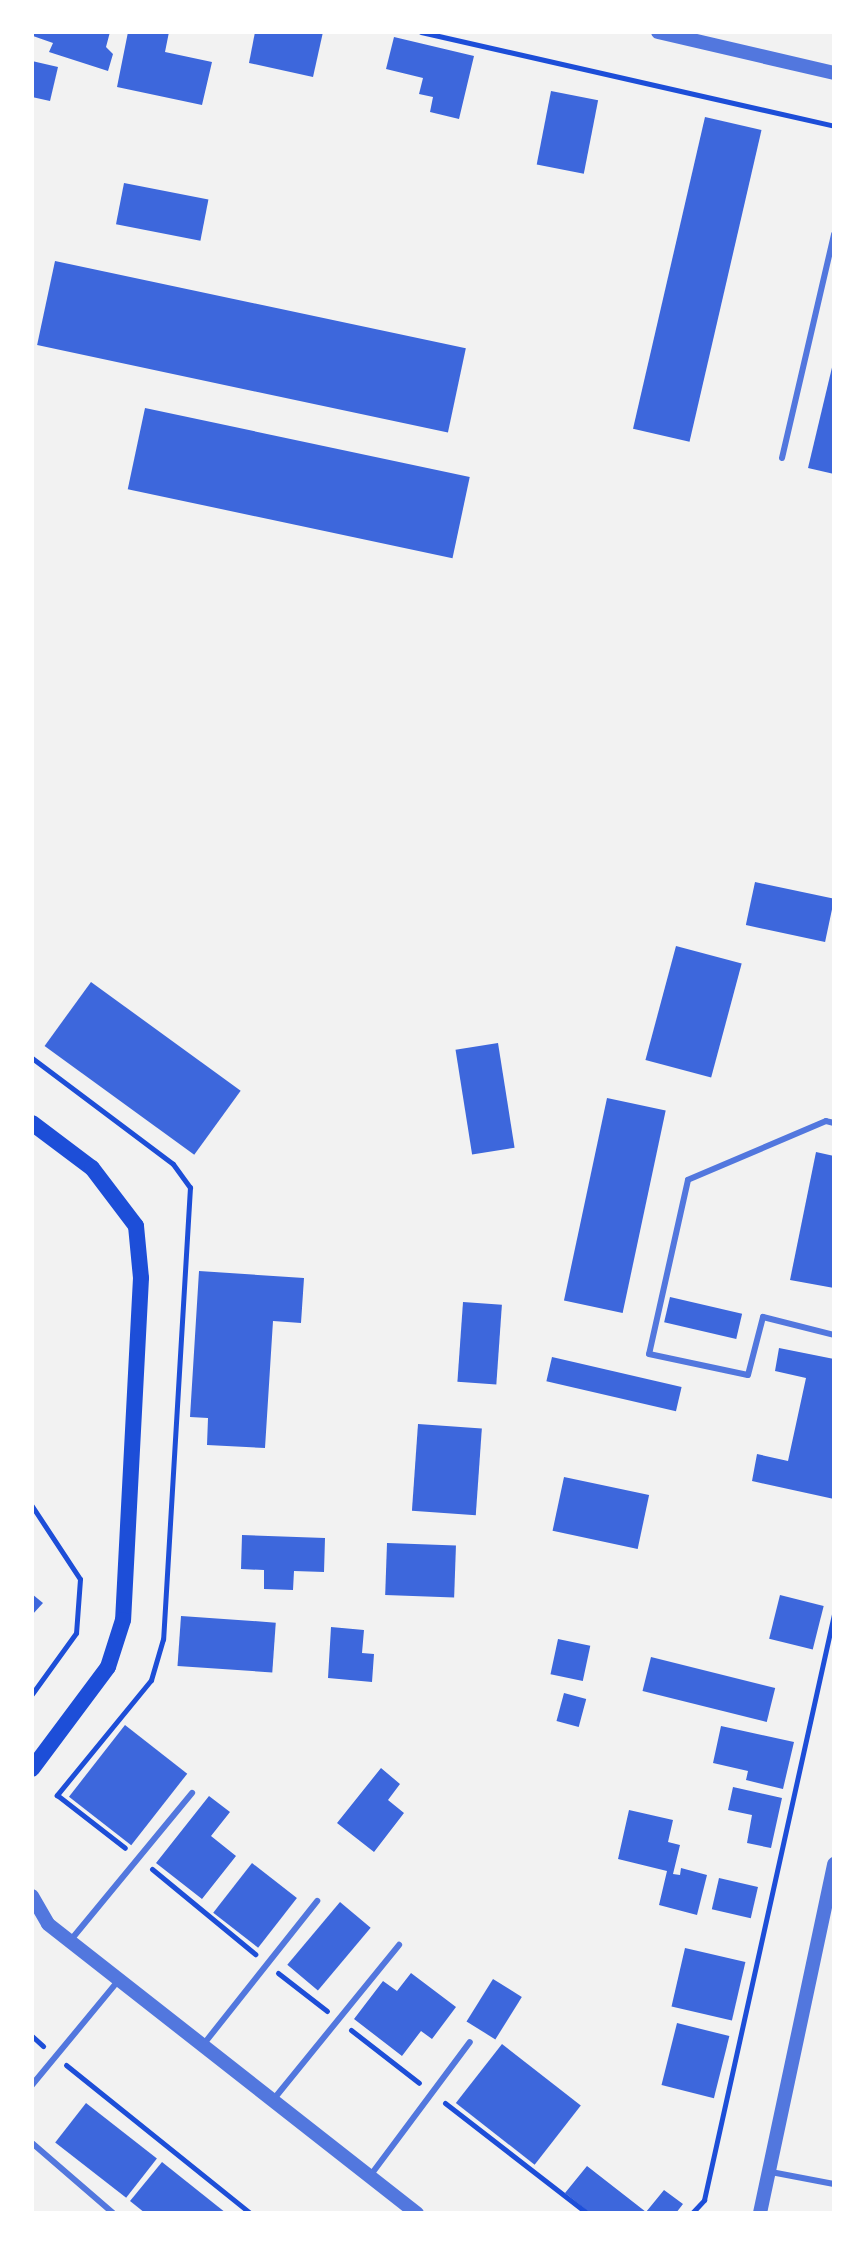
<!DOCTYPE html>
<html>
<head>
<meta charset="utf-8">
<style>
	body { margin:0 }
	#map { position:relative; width:866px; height:2245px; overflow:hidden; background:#f2f2f2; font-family:Inter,sans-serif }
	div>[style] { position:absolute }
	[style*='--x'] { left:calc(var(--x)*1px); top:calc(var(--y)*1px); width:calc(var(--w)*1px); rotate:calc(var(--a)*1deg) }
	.building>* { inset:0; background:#3d67dc; transform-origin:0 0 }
	.path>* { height:5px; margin:-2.5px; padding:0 2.5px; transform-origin:2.5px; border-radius:2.5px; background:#1d4ed8 }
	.service>* { height:6px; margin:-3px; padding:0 3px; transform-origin:3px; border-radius:3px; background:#5277de }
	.tertiary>* { height:14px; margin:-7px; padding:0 7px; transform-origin:7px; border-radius:7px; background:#5277de }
	.secondary>* { height:16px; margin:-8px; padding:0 8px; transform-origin:8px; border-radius:8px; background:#1d4ed8 }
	span { translate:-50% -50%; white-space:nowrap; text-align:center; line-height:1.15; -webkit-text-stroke:6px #fff; paint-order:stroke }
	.frame { position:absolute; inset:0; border:34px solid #fff; pointer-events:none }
</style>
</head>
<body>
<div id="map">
	<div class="building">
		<i style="clip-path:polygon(34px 32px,110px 32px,106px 47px,113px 54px,108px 71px,49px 52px,53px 43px,33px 36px)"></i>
		<i style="clip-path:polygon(128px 32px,169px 32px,165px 52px,212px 62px,202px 105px,117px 87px)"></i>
		<i style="clip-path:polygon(255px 32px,323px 32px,313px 77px,249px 63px)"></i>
		<i style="clip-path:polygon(394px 37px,474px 56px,459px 119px,430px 112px,433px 97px,419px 94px,423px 78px,386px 69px)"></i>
		<i style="clip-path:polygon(32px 61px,58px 67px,50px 101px,32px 97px)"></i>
		<i style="left:551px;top:91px;width:48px;height:75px;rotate:11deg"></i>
		<i style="left:705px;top:117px;width:58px;height:320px;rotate:13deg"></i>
		<i style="left:124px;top:183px;width:86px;height:42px;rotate:11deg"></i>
		<i style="left:55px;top:261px;width:420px;height:86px;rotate:12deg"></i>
		<i style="clip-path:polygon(834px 359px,834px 474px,808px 468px)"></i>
		<i style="left:145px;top:408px;width:332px;height:83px;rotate:12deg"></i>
		<i style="left:755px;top:882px;width:81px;height:44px;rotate:12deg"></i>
		<i style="left:676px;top:946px;width:68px;height:118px;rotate:15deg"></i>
		<i style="left:91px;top:982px;width:185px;height:79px;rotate:36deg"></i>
		<i style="left:498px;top:1043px;width:106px;height:43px;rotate:81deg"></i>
		<i style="left:607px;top:1098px;width:60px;height:207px;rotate:12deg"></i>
		<i style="clip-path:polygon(816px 1152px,834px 1156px,834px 1288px,790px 1280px)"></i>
		<i style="clip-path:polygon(199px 1271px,304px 1278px,301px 1323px,273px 1321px,265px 1448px,207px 1445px,208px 1418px,190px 1417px)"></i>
		<i style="left:670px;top:1297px;width:74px;height:26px;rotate:13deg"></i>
		<i style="left:463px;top:1302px;width:39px;height:80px;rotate:4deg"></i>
		<i style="clip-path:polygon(779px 1348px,834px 1359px,834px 1499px,752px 1481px,757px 1454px,788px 1461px,806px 1378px,775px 1371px)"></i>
		<i style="left:552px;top:1357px;width:133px;height:25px;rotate:13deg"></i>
		<i style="left:418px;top:1424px;width:64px;height:87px;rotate:4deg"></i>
		<i style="left:564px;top:1477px;width:87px;height:55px;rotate:12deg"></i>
		<i style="clip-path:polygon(242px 1535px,325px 1538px,324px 1572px,294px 1571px,293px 1590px,264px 1589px,264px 1570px,241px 1569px)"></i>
		<i style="left:387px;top:1543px;width:69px;height:52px;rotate:2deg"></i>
		<i style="clip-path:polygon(32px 1594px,43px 1603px,32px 1615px)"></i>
		<i style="left:780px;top:1595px;width:45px;height:45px;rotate:14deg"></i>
		<i style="left:181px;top:1616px;width:95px;height:50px;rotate:4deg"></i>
		<i style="clip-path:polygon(331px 1627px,364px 1630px,362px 1653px,374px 1654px,372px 1682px,328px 1678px)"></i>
		<i style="left:558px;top:1639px;width:33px;height:36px;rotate:12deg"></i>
		<i style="left:651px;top:1657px;width:128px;height:35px;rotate:14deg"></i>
		<i style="left:564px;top:1693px;width:23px;height:29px;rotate:15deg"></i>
		<i style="left:125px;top:1725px;width:79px;height:91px;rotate:38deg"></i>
		<i style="clip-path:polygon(721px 1726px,794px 1742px,783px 1789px,746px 1780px,748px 1771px,713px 1763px)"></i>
		<i style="clip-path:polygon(381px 1768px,400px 1784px,388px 1800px,404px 1813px,374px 1852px,337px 1823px)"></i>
		<i style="clip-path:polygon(733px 1787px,782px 1798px,771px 1848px,747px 1843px,752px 1815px,728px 1810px)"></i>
		<i style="clip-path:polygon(209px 1796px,230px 1812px,211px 1836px,236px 1856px,202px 1899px,156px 1863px)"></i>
		<i style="clip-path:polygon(629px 1810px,673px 1820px,668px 1842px,680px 1845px,673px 1874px,680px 1875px,681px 1868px,707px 1875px,697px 1915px,659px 1905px,667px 1871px,618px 1859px)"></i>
		<i style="left:252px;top:1863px;width:57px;height:63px;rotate:38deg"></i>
		<i style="left:719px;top:1878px;width:40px;height:32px;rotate:13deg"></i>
		<i style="left:340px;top:1902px;width:40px;height:82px;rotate:40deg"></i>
		<i style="left:685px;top:1948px;width:62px;height:60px;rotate:13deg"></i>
		<i style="clip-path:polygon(411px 1973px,456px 2007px,432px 2039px,421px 2031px,402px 2056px,354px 2019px,383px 1981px,397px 1991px)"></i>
		<i style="left:493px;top:1979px;width:34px;height:50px;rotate:32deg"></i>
		<i style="left:677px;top:2023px;width:54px;height:64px;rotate:14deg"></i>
		<i style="left:502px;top:2044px;width:100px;height:75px;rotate:38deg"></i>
		<i style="left:86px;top:2103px;width:90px;height:50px;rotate:38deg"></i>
		<i style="clip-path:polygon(162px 2162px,226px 2213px,145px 2213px,130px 2201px)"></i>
		<i style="clip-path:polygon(587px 2166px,646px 2212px,664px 2190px,683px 2204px,676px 2213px,590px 2213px,565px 2193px)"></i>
	</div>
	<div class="path">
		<i style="--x:421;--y:32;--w:424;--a:12.8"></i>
		<i style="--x:32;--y:1058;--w:176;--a:36.9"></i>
		<i style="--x:173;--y:1164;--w:29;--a:54"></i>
		<i style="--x:190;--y:1187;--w:453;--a:93.4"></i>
		<i style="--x:163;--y:1639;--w:43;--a:106.3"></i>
		<i style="--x:151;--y:1680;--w:149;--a:129.3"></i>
		<i style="--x:57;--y:1795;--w:86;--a:37.9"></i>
		<i style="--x:32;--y:1506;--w:87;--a:56.7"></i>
		<i style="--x:80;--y:1579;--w:54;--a:94.2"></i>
		<i style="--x:76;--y:1633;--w:75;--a:125.8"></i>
		<i style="--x:152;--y:1869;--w:134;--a:39.5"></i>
		<i style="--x:278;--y:1973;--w:62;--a:37.8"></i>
		<i style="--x:351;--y:2030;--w:86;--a:37.9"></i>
		<i style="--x:32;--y:2036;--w:15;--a:42"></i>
		<i style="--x:66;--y:2065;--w:236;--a:38.8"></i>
		<i style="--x:445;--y:2103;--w:180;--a:37.8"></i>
		<i style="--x:692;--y:2213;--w:18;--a:-47"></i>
		<i style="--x:704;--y:2200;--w:600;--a:-77.49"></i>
	</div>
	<div class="service">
		<i style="--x:782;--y:458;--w:230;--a:-76.9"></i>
		<i style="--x:834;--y:1123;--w:8;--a:-166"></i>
		<i style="--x:826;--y:1121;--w:150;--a:156.9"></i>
		<i style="--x:688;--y:1180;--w:178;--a:102.6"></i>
		<i style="--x:649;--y:1354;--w:101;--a:12"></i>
		<i style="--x:748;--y:1375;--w:60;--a:-75.5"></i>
		<i style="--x:763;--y:1317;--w:73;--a:14.2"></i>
		<i style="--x:70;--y:1941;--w:192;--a:-50.5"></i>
		<i style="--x:203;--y:2045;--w:184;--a:-51.6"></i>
		<i style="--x:32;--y:2085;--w:136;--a:-50.4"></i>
		<i style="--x:273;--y:2100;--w:200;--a:-50.9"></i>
		<i style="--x:32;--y:2143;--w:107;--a:40.8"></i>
		<i style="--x:771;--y:2172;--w:64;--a:10.8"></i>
		<i style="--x:370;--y:2176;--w:167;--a:-53.3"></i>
	</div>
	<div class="tertiary">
		<i style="--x:658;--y:32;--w:181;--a:13.1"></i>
		<i style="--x:32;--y:1896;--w:32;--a:60"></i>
		<i style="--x:48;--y:1924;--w:469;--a:38.1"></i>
		<i style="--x:760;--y:2213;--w:357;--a:-78"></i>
	</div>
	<div class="secondary">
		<i style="--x:32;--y:1123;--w:75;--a:36.9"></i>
		<i style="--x:92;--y:1168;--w:73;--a:52.8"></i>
		<i style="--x:136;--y:1226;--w:52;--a:84.5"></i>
		<i style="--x:141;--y:1278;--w:342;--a:93"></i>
		<i style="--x:123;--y:1620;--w:49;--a:107.7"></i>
		<i style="--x:108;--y:1667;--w:127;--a:126.7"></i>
	</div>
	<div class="frame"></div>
</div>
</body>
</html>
